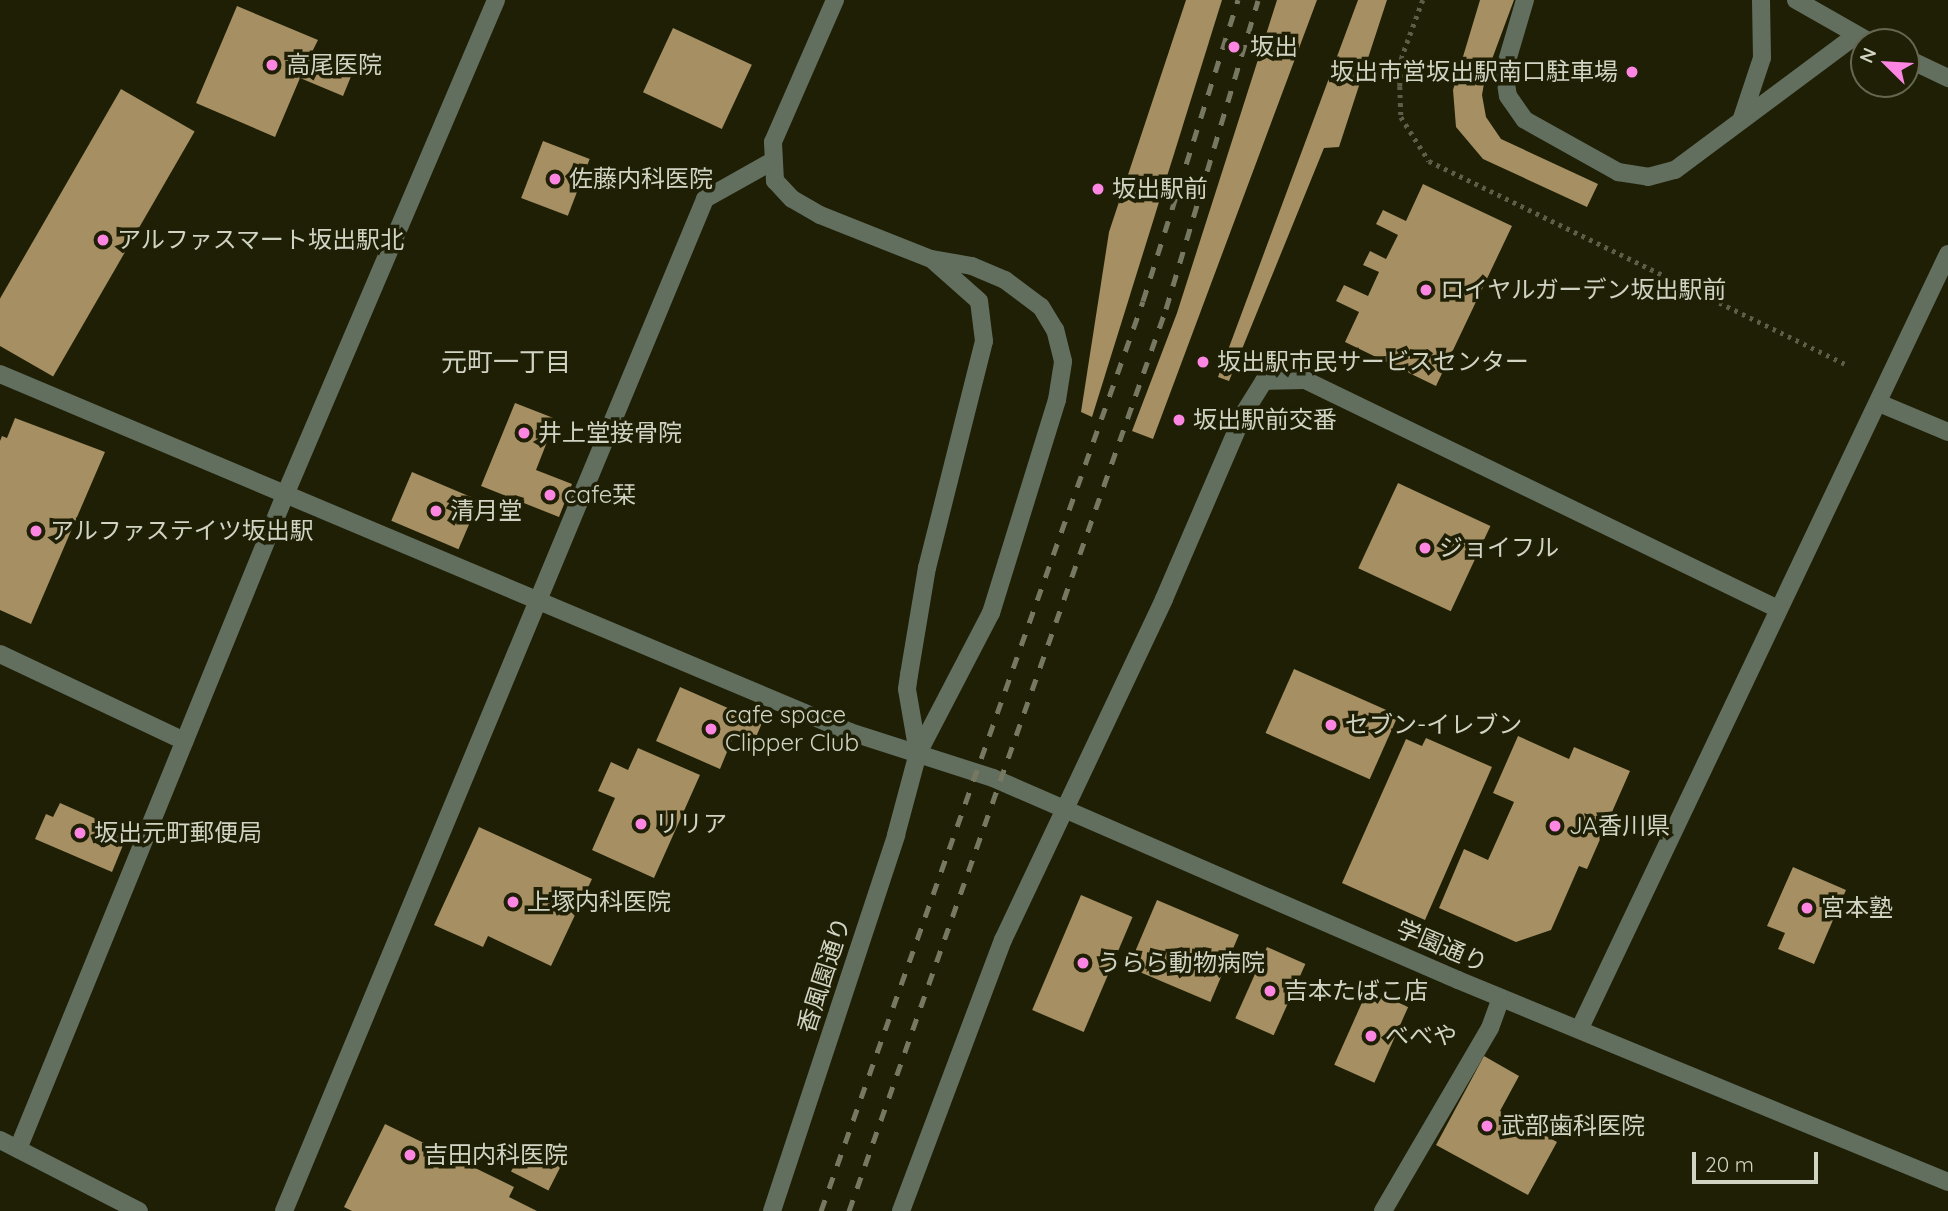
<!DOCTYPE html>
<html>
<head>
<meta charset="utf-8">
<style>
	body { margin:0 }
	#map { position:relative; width:1948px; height:1211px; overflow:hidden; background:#1e1f05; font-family:Quicksand,"Noto Sans JP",sans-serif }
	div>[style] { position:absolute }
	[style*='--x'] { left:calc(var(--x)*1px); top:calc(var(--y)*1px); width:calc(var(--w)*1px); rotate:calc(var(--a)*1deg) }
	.building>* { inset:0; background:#a58f63; transform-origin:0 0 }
	.path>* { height:4.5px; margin-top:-2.25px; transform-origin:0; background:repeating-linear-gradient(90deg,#5d5e48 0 3.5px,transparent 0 8.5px) }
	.minor>* { height:18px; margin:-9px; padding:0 9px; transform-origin:9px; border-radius:9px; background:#626e5e }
	.rail>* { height:5px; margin-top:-2.5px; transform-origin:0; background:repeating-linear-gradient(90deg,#767862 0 12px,transparent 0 24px) }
	.dots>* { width:19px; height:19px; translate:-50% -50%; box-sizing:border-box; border:4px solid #1e1f05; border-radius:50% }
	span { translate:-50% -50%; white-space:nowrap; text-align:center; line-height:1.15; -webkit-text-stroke:7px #1e1f05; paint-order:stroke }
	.poi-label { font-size:24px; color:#d1d3c3 }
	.left { translate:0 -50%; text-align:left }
	.right { translate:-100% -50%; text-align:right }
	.street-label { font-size:24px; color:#d1d3c3 }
	.neighbourhood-label { font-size:26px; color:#d1d3c3 }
	.north { position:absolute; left:1850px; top:28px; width:70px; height:70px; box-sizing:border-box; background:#1e1f05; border:2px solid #666751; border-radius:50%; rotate:294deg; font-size:19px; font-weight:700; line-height:28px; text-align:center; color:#d1d3c3 }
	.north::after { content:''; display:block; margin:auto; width:24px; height:32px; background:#fd86e2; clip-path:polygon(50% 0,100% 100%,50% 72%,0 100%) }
	.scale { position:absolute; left:1692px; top:1152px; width:126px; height:32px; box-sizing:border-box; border:4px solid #d1d3c3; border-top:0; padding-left:9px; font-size:21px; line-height:24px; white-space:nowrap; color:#d1d3c3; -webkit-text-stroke:5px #1e1f05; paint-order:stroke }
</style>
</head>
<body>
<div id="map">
	<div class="building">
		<i style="clip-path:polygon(1186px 0,1222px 0,1092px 417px,1081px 412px,1109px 232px)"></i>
		<i style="clip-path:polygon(1277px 0,1317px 0,1153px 439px,1132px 431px,1177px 313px)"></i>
		<i style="clip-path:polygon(1358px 0,1387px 0,1339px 147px,1324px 148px,1229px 381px,1218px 377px)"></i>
		<i style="clip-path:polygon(1480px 0,1514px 0,1485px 78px,1482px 95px,1486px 117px,1501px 139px,1598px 184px,1587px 207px,1483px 159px,1456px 127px,1453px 90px)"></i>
		<i style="clip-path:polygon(237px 6px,318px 40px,310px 56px,352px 74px,343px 96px,300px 78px,275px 137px,196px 103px)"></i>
		<i style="left:673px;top:28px;width:87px;height:71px;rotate:25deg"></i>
		<i style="left:121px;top:89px;width:85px;height:283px;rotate:30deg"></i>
		<i style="left:543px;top:141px;width:50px;height:61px;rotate:21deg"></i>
		<i style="clip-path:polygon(1423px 184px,1512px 226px,1436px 386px,1345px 342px,1359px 312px,1336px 301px,1344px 285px,1368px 296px,1379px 272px,1363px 265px,1370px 251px,1386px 259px,1398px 235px,1376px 224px,1383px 210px,1406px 221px)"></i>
		<i style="clip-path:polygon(515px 403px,556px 419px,536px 470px,572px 484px,559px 517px,481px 486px)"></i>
		<i style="clip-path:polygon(15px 418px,105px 452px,31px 624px,0 610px,0 441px,2px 436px,7px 438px)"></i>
		<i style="left:412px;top:472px;width:73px;height:53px;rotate:23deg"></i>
		<i style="left:1398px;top:483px;width:102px;height:94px;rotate:25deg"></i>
		<i style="left:1294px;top:669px;width:114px;height:70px;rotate:24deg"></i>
		<i style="clip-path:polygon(680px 687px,762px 723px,753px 744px,734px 735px,720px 769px,656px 741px)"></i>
		<i style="clip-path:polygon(1518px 736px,1569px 759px,1574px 747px,1630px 771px,1587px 869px,1579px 866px,1551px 930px,1516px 942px,1439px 908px,1464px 849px,1488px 860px,1514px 802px,1493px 793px)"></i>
		<i style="clip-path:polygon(1426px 738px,1492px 767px,1425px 920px,1342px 883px,1406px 739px,1422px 746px)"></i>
		<i style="clip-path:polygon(638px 748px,700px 775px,654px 878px,592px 850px,615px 798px,598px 791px,611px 762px,628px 770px)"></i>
		<i style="clip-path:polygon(60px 803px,128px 833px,112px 872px,35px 839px,46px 814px,53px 817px)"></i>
		<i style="clip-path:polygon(479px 827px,592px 879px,551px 966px,488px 936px,483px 947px,434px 925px)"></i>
		<i style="clip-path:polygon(1793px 867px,1846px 890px,1814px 964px,1778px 949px,1785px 933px,1767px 926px)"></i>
		<i style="left:1081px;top:895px;width:56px;height:125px;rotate:23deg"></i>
		<i style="left:1157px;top:900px;width:89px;height:73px;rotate:23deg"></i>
		<i style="left:1267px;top:947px;width:42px;height:78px;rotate:24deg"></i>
		<i style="left:1368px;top:989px;width:44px;height:83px;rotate:24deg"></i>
		<i style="clip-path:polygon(1484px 1056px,1519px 1076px,1500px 1111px,1557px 1142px,1528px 1195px,1436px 1145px)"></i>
		<i style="clip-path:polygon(385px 1124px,514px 1187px,509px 1197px,537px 1211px,352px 1211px,344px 1207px)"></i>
		<i style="left:526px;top:1142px;width:42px;height:33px;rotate:27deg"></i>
	</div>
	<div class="path">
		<i style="--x:1423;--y:0;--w:61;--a:110.2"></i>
		<i style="--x:1402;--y:57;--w:29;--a:94"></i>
		<i style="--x:1400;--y:86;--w:31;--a:88"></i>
		<i style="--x:1401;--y:117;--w:52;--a:57.5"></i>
		<i style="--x:1429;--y:161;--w:467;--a:26"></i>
	</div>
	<div class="minor">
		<i style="--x:1525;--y:0;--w:74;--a:106.5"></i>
		<i style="--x:1504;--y:71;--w:25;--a:81"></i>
		<i style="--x:1508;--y:96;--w:29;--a:55"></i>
		<i style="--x:1525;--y:120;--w:107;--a:29.2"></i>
		<i style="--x:1618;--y:172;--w:30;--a:9"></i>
		<i style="--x:1648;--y:177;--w:28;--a:-15"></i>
		<i style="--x:1675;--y:170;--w:226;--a:-36.7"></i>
		<i style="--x:1796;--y:0;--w:85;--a:29.6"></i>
		<i style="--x:1906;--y:58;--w:47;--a:25.5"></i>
		<i style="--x:1742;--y:118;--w:63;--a:-71.6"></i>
		<i style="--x:1762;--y:58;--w:58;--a:-91"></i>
		<i style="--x:0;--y:374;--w:922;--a:22.84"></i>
		<i style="--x:850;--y:732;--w:150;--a:17.8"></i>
		<i style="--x:993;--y:778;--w:507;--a:23.48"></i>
		<i style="--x:1458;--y:980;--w:530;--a:22.4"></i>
		<i style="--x:1879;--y:403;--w:75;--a:22.8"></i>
		<i style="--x:0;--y:654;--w:204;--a:25.3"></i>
		<i style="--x:918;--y:753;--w:65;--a:-99.8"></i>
		<i style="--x:907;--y:689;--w:14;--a:-82"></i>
		<i style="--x:909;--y:675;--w:109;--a:-80.5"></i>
		<i style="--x:927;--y:568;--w:234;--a:-75.9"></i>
		<i style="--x:984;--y:341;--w:40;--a:-97.1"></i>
		<i style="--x:979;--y:301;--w:60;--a:-138.4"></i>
		<i style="--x:1580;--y:1028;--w:857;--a:-64.57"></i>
		<i style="--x:0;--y:1140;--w:156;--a:27.1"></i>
		<i style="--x:18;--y:1149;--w:706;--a:-67.79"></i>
		<i style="--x:285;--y:495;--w:538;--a:-66.91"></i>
		<i style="--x:284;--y:1211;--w:1096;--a:-67.41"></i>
		<i style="--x:705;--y:199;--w:76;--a:-29.3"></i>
		<i style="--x:772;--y:1211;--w:396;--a:-71.7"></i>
		<i style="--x:896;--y:835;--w:85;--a:-75"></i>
		<i style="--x:918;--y:753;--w:158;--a:-62.5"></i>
		<i style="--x:991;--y:613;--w:223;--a:-72.8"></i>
		<i style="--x:1057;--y:400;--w:39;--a:-81"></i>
		<i style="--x:1063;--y:361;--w:32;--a:-104"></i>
		<i style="--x:1055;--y:330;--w:27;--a:-121"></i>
		<i style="--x:1041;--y:307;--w:45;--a:-143.1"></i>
		<i style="--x:1005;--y:280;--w:36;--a:-157"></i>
		<i style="--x:972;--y:266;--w:42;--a:-170.3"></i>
		<i style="--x:931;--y:259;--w:119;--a:-158.4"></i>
		<i style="--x:820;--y:215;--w:32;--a:-150"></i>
		<i style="--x:792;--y:199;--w:25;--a:-133"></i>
		<i style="--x:775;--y:181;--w:39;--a:-93"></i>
		<i style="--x:773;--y:142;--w:155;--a:-66.4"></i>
		<i style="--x:901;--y:1211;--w:290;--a:-69.4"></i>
		<i style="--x:1003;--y:940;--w:377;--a:-64.7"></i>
		<i style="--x:1164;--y:599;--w:202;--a:-66.7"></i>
		<i style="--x:1244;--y:413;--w:38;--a:-58"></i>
		<i style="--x:1264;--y:381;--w:41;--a:-1.4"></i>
		<i style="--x:1305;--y:380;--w:526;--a:25.83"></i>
		<i style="--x:1383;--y:1211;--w:212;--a:-59.7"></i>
		<i style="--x:1490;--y:1028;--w:32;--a:-70"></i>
	</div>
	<div class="rail">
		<i style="--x:821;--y:1211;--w:965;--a:-70.51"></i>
		<i style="--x:1143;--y:301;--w:316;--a:-72.5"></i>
		<i style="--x:849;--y:1211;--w:956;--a:-70.64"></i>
		<i style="--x:1166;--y:309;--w:322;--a:-73.4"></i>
	</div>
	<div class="dots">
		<i style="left:1234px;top:47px;background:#fd86e2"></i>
		<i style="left:272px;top:65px;background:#fd86e2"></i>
		<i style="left:1632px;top:72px;background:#fd86e2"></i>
		<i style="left:555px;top:179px;background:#fd86e2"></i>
		<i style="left:1098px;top:189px;background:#fd86e2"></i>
		<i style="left:103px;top:240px;background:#fd86e2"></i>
		<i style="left:1426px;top:290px;background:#fd86e2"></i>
		<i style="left:1203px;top:362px;background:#fd86e2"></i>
		<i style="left:1179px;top:420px;background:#fd86e2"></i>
		<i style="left:524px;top:433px;background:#fd86e2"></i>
		<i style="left:550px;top:495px;background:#fd86e2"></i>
		<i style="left:436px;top:511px;background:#fd86e2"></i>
		<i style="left:36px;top:531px;background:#fd86e2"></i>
		<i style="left:1425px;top:548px;background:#fd86e2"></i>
		<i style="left:1331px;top:725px;background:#fd86e2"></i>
		<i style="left:711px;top:729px;background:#fd86e2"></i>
		<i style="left:641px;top:824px;background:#fd86e2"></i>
		<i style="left:1555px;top:826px;background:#fd86e2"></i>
		<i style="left:80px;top:833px;background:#fd86e2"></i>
		<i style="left:513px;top:902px;background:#fd86e2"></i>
		<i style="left:1807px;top:908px;background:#fd86e2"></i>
		<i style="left:1083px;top:963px;background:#fd86e2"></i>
		<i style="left:1270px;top:991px;background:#fd86e2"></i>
		<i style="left:1371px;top:1036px;background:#fd86e2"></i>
		<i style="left:1487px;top:1126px;background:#fd86e2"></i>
		<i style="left:410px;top:1155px;background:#fd86e2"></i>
	</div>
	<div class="poi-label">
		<span class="left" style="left:1250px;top:47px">坂出</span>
		<span class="left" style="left:286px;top:65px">高尾医院</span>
		<span class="right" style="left:1618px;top:72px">坂出市営坂出駅南口駐車場</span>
		<span class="left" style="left:569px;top:179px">佐藤内科医院</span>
		<span class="left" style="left:1112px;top:189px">坂出駅前</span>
		<span class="left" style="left:117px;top:240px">アルファスマート坂出駅北</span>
		<span class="left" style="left:1440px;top:290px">ロイヤルガーデン坂出駅前</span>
		<span class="left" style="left:1217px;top:362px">坂出駅市民サービスセンター</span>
		<span class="left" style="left:1193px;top:420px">坂出駅前交番</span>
		<span class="left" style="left:538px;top:433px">井上堂接骨院</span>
		<span class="left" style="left:564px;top:495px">cafe栞</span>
		<span class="left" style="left:450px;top:511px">清月堂</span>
		<span class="left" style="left:50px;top:531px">アルファステイツ坂出駅</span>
		<span class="left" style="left:1439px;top:548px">ジョイフル</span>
		<span class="left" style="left:725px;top:729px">cafe space<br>Clipper Club</span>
		<span class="left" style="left:1345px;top:725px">セブン-イレブン</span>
		<span class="left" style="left:655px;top:824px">リリア</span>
		<span class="left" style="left:1569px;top:826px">JA香川県</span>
		<span class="left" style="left:94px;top:833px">坂出元町郵便局</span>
		<span class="left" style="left:527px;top:902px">上塚内科医院</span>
		<span class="left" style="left:1821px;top:908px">宮本塾</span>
		<span class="left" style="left:1097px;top:963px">うらら動物病院</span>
		<span class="left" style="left:1284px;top:991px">吉本たばこ店</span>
		<span class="left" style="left:1385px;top:1036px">べべや</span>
		<span class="left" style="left:1501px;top:1126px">武部歯科医院</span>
		<span class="left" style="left:424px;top:1155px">吉田内科医院</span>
	</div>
	<div class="street-label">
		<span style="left:1442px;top:946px;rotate:23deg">学園通り</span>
		<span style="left:824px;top:975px;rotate:-72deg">香風園通り</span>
	</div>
	<div class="neighbourhood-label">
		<span style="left:506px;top:362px">元町一丁目</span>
	</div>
	<div class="north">N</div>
	<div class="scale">20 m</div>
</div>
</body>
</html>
